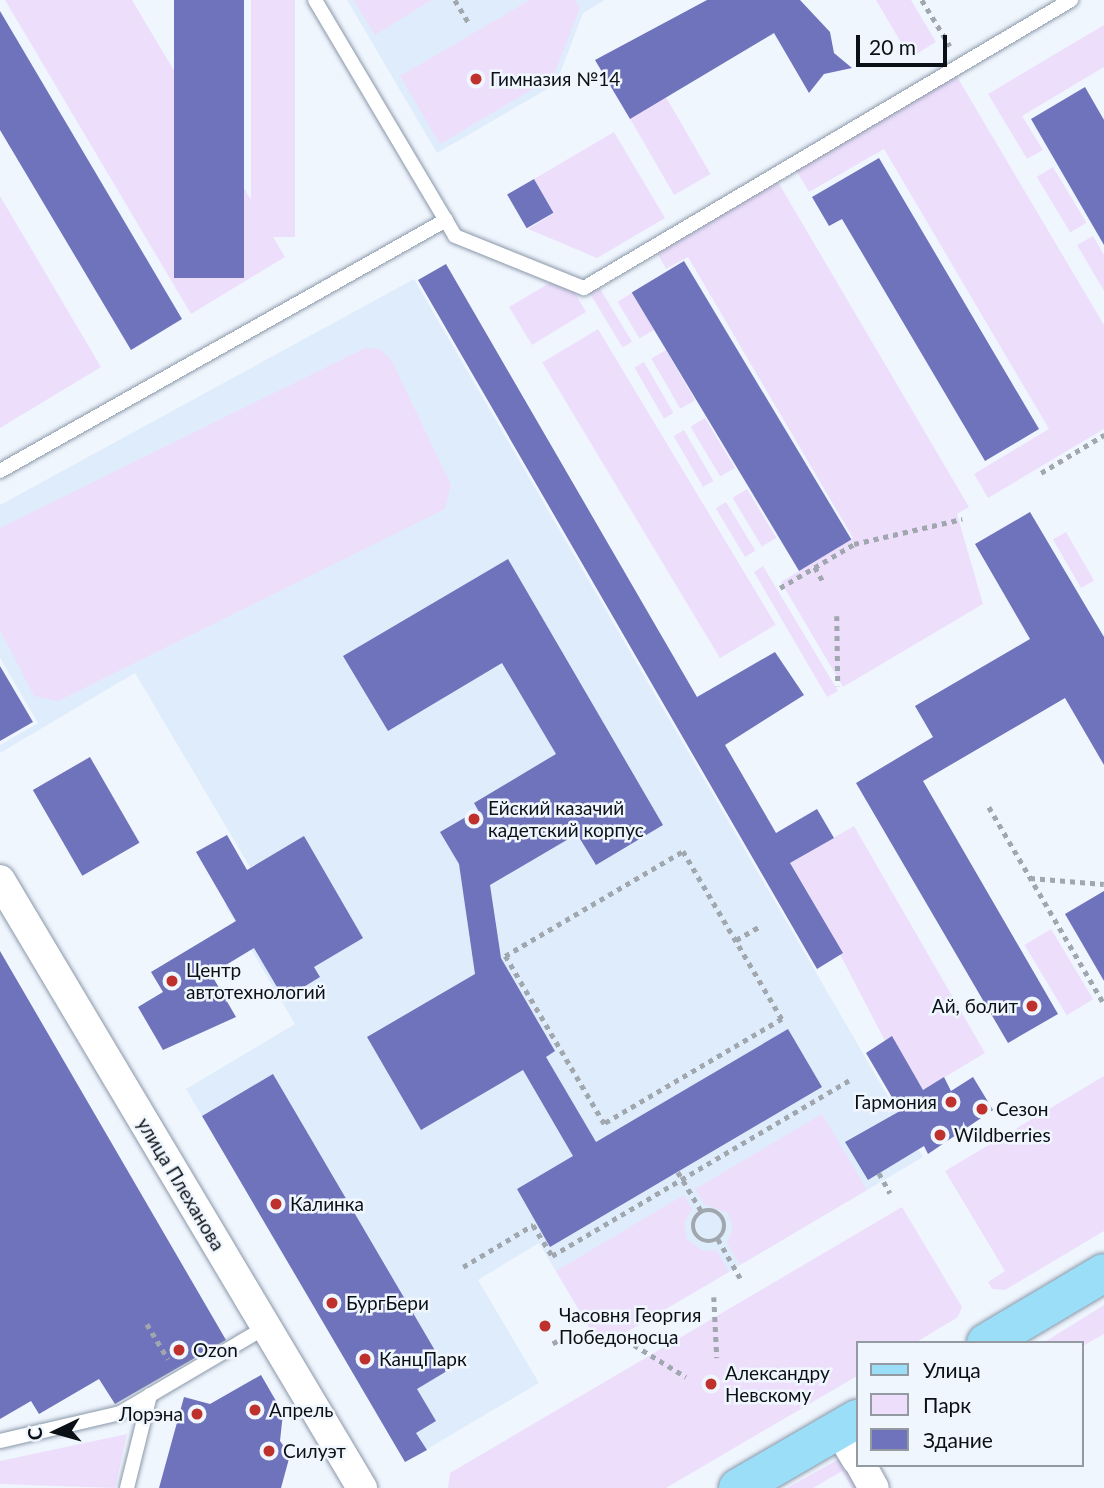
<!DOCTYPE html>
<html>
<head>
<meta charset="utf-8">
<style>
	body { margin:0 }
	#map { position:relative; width:1104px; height:1488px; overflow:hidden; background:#f0f6fe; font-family:Lato,sans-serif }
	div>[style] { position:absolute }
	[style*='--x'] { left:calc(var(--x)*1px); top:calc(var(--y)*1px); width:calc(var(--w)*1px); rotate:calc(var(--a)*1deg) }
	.built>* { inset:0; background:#dfecfb }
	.green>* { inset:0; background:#eddffc; transform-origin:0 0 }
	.building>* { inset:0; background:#6f73bb; transform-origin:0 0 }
	.path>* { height:4.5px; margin-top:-2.25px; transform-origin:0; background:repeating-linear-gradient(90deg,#a1a7ae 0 5px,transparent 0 10px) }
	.path>.ring { margin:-2.25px; padding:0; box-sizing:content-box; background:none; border:4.5px solid #a1a7ae; border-radius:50% }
	.roads { filter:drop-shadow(0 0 2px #8a98a9) drop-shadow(0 0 2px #8a98a9) }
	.lane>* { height:14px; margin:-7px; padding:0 7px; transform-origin:7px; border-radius:7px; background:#fff }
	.street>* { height:30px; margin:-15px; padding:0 15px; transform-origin:15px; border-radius:15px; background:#fff }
	.primary>* { height:38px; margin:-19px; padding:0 19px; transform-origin:19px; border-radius:19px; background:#9bdef7 }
	.dots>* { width:19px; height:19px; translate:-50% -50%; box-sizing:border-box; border:4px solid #f0f6fe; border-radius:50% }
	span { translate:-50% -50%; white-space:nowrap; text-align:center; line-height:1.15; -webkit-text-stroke:5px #f0f6fe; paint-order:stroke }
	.poi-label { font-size:19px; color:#0b1016 }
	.left { translate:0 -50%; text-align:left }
	.right { translate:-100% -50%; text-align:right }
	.street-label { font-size:19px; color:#0b1016 }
	.legend { position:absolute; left:856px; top:1341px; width:228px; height:126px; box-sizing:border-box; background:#f0f6fe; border:2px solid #949aa1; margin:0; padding:9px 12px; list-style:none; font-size:21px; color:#0b1016 }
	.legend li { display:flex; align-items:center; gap:14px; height:35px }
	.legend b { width:35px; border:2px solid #949aa1 }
	.north { position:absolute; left:21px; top:1397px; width:70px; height:70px; -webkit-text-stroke:5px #f0f6fe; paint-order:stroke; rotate:265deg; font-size:19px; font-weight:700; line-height:28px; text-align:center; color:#0b1016 }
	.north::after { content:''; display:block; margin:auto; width:24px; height:32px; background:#0b1016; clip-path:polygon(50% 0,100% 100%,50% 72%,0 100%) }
	.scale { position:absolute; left:856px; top:35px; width:91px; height:32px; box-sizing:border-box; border:4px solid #0b1016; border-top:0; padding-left:9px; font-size:21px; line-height:24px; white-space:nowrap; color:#0b1016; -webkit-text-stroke:5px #f0f6fe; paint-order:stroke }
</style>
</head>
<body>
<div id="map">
	<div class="built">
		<i style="clip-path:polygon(347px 0,605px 0,583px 13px,556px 84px,437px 153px)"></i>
		<i style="clip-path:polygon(414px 279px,923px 1157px,601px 1347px,539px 1243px,478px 1280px,539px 1383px,405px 1462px,376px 1413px,447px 1371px,437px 1354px,332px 1270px,231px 1099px,202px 1116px,186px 1089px,295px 1024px,225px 905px,260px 884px,135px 673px,0 753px,0 745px,38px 723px,0 658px,0 505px)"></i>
	</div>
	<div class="green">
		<i style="clip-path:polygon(5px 0,132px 0,285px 257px,191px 314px)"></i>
		<i style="left:251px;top:0;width:44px;height:237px"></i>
		<i style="clip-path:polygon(354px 0,432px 0,375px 35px)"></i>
		<i style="clip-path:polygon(530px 0,575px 0,580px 8px,553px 77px,440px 144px,400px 76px)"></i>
		<i style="clip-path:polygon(876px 0,911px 0,936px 42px,910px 58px)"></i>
		<i style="clip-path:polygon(1104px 25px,1104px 67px,1022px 116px,1043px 150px,1027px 159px,988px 94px)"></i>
		<i style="clip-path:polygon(956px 75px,1104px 325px,1104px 429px,988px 498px,974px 474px,1049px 429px,884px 149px,809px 192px,796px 170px)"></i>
		<i style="left:666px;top:97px;width:89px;height:42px;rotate:60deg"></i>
		<i style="clip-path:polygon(614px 132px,665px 218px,597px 258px,528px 229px,554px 213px,534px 179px)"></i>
		<i style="left:1053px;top:167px;width:65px;height:19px;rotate:59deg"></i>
		<i style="clip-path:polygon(778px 182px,969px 507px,957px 514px,983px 604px,843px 687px,781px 582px,853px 538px,688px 257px,666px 269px,657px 253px)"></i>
		<i style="clip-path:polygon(0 196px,101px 367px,0 428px)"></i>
		<i style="clip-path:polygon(1093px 236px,1104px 255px,1104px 291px,1077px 245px)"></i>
		<i style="clip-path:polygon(553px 281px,572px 288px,586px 312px,532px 345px,509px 307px)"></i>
		<i style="left:599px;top:287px;width:64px;height:11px;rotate:59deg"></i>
		<i style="left:632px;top:293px;width:43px;height:17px;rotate:59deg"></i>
		<i style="left:598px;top:329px;width:345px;height:65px;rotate:59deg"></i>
		<i style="clip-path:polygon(365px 348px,380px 349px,392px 361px,451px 485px,445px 509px,58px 701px,34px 696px,0 630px,0 528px)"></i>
		<i style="left:666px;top:350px;width:58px;height:17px;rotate:60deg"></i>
		<i style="left:644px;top:362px;width:59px;height:11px;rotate:60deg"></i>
		<i style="left:705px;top:418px;width:58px;height:17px;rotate:59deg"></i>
		<i style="left:684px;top:430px;width:59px;height:12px;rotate:60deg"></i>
		<i style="left:747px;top:489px;width:57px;height:17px;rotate:59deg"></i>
		<i style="left:726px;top:502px;width:57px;height:12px;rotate:59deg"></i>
		<i style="left:1066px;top:532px;width:56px;height:15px;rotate:60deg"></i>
		<i style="clip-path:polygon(763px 566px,838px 691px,827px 697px,754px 572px)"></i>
		<i style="clip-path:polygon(854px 826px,985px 1053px,923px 1090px,892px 1037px,885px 1041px,806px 889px,765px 878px)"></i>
		<i style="left:1051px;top:929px;width:82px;height:31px;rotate:59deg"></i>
		<i style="clip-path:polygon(1104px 1076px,1104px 1231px,1005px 1290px,992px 1289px,988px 1282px,1005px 1271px,945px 1171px)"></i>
		<i style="clip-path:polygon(822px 1114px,867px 1190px,740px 1265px,727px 1243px,733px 1227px,728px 1213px,704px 1204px,695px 1189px)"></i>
		<i style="clip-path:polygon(684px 1195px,692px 1209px,684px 1223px,687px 1239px,703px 1251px,716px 1250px,729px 1272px,601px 1347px,556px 1271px)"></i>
		<i style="clip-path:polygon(902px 1207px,962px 1307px,958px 1317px,915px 1343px,857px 1343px,857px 1376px,666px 1488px,448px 1488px,450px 1473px)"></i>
		<i style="clip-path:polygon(1104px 1305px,1104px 1334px,1081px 1347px,1043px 1343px)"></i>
		<i style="clip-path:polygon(127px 1434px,115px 1488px,0 1484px,0 1461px)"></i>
		<i style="clip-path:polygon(841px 1458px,863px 1488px,852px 1488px,842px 1471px,813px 1488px,787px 1488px)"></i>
	</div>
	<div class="building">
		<i style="left:174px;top:0;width:70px;height:278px"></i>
		<i style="clip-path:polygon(707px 0,800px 0,830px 32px,834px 53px,852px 68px,824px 74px,809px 93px,774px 33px,630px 119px,595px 60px)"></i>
		<i style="clip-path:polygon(0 11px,182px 319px,131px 350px,0 130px)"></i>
		<i style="clip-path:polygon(1085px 87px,1104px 120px,1104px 245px,1031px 119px)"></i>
		<i style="clip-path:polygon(879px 158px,1039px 429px,985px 461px,842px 219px,829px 226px,812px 197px)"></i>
		<i style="left:534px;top:179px;width:39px;height:31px;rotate:60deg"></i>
		<i style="left:684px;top:261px;width:325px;height:61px;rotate:59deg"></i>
		<i style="clip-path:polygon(446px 264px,697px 697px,775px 652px,804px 695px,725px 745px,776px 833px,817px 809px,834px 838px,790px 863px,843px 953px,817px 969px,418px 280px)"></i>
		<i style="clip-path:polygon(1030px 512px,1104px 637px,1104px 765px,1065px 698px,923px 781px,1058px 1014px,1008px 1043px,856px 783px,933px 737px,915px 706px,1030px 639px,975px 544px)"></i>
		<i style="clip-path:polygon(508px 559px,663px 825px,596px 865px,577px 834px,490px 885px,501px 958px,555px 1051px,546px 1057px,596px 1142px,788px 1029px,822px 1087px,550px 1247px,517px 1189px,573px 1156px,523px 1070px,421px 1130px,367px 1037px,475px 974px,459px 864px,440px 832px,478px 810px,474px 803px,556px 754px,502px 663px,388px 731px,343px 656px)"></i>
		<i style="clip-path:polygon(0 666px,33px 722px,0 741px)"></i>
		<i style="left:90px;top:757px;width:99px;height:66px;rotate:60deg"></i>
		<i style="clip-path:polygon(227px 835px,247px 870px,304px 836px,363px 938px,314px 967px,320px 977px,284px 999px,254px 948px,211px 974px,236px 1017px,163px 1050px,138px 1007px,163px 992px,151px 972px,236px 921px,196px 852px)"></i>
		<i style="clip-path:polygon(1104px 891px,1104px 981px,1065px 914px)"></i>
		<i style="clip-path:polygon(0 951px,226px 1340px,115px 1404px,99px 1379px,39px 1414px,31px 1401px,0 1419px)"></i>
		<i style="clip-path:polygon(892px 1036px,923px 1090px,944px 1077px,951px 1091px,973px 1077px,993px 1110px,928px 1154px,924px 1146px,868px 1180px,845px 1142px,900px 1111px,866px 1053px)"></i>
		<i style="clip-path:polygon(273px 1074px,447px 1371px,417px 1389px,436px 1421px,416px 1433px,427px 1450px,405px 1462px,202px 1116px)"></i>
		<i style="clip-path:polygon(261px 1375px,283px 1413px,280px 1441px,290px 1455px,281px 1488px,159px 1488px,184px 1397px,210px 1404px)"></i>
	</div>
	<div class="path">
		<i style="--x:455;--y:0;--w:27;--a:59"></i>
		<i style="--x:922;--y:0;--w:54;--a:58.7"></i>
		<i style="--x:1041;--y:473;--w:74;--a:-31.1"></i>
		<i style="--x:815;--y:567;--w:18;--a:61"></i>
		<i style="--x:780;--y:588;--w:86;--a:-30.7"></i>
		<i style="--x:854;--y:544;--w:111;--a:-13"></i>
		<i style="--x:837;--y:616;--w:70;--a:89.2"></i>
		<i style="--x:989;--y:807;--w:228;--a:59.7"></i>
		<i style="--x:683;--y:851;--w:195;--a:59.5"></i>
		<i style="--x:782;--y:1019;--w:207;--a:149.5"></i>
		<i style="--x:604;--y:1124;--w:195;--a:-120.5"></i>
		<i style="--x:505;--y:956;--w:207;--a:-30.5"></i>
		<i style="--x:1030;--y:878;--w:74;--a:4.6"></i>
		<i style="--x:736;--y:940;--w:28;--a:-30"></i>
		<i style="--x:678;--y:1172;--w:47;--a:59"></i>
		<i style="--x:879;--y:1173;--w:23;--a:61"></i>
		<i class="ring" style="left:693px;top:1210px;width:27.5px;height:27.5px"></i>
		<i style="--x:718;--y:1239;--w:48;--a:60.3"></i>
		<i style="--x:463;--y:1267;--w:82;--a:-31"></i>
		<i style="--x:533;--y:1225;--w:36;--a:58"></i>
		<i style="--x:552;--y:1256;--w:346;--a:-30.6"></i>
		<i style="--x:714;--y:1297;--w:61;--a:87.2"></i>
		<i style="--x:147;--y:1324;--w:41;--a:59"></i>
		<i style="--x:554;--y:1340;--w:9;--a:63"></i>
		<i style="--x:634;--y:1345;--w:61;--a:31.6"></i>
	</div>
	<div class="roads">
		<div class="lane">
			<i style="--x:315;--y:0;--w:274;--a:59.3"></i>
			<i style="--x:455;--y:236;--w:139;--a:22"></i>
			<i style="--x:584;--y:288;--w:566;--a:-30.6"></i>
			<i style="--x:0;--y:471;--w:512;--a:-29.37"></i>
			<i style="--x:0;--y:1441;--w:123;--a:-13.1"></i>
			<i style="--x:120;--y:1413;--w:169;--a:-30.5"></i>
			<i style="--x:127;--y:1488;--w:96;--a:-76.1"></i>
		</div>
		<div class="street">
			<i style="--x:0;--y:880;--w:708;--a:59.23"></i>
			<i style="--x:839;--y:1430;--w:35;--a:59"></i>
			<i style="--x:861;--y:1465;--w:26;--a:61"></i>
		</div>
		<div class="primary">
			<i style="--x:986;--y:1343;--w:137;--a:-30.7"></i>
			<i style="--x:738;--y:1488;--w:138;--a:-30.1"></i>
		</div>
	</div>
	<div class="dots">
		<i style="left:476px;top:79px;background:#bf312c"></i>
		<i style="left:474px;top:819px;background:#bf312c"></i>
		<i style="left:172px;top:981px;background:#bf312c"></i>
		<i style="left:1032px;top:1006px;background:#bf312c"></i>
		<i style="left:951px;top:1102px;background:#bf312c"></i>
		<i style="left:982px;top:1109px;background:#bf312c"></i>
		<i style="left:940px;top:1135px;background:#bf312c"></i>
		<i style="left:276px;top:1204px;background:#bf312c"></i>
		<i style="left:332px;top:1303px;background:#bf312c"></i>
		<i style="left:545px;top:1326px;background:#bf312c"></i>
		<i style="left:179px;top:1350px;background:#bf312c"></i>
		<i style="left:365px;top:1359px;background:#bf312c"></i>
		<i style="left:711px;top:1384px;background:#bf312c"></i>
		<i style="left:255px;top:1410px;background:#bf312c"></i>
		<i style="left:197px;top:1414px;background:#bf312c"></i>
		<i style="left:269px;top:1451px;background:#bf312c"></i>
	</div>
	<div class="poi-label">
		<span class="left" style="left:490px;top:79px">Гимназия №14</span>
		<span class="left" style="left:488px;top:819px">Ейский казачий<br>кадетский корпус</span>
		<span class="left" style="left:186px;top:981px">Центр<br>автотехнологий</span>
		<span class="right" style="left:1018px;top:1006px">Ай, болит</span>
		<span class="right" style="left:937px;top:1102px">Гармония</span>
		<span class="left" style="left:996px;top:1109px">Сезон</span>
		<span class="left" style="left:954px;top:1135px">Wildberries</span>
		<span class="left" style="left:290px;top:1204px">Калинка</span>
		<span class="left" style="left:346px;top:1303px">БургБери</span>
		<span class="left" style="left:559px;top:1326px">Часовня Георгия<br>Победоносца</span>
		<span class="left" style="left:193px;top:1350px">Ozon</span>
		<span class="left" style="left:379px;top:1359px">КанцПарк</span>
		<span class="left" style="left:725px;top:1384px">Александру<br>Невскому</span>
		<span class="left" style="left:269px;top:1410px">Апрель</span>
		<span class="right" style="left:183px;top:1414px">Лорэна</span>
		<span class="left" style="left:283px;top:1451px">Силуэт</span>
	</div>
	<div class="street-label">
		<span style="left:181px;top:1184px;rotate:59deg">улица Плеханова</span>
	</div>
	<ul class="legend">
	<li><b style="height:9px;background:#9bdef7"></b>Улица</li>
	<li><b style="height:19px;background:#eddffc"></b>Парк</li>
	<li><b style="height:19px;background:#6f73bb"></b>Здание</li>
	</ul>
	<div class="north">С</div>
	<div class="scale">20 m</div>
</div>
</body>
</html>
